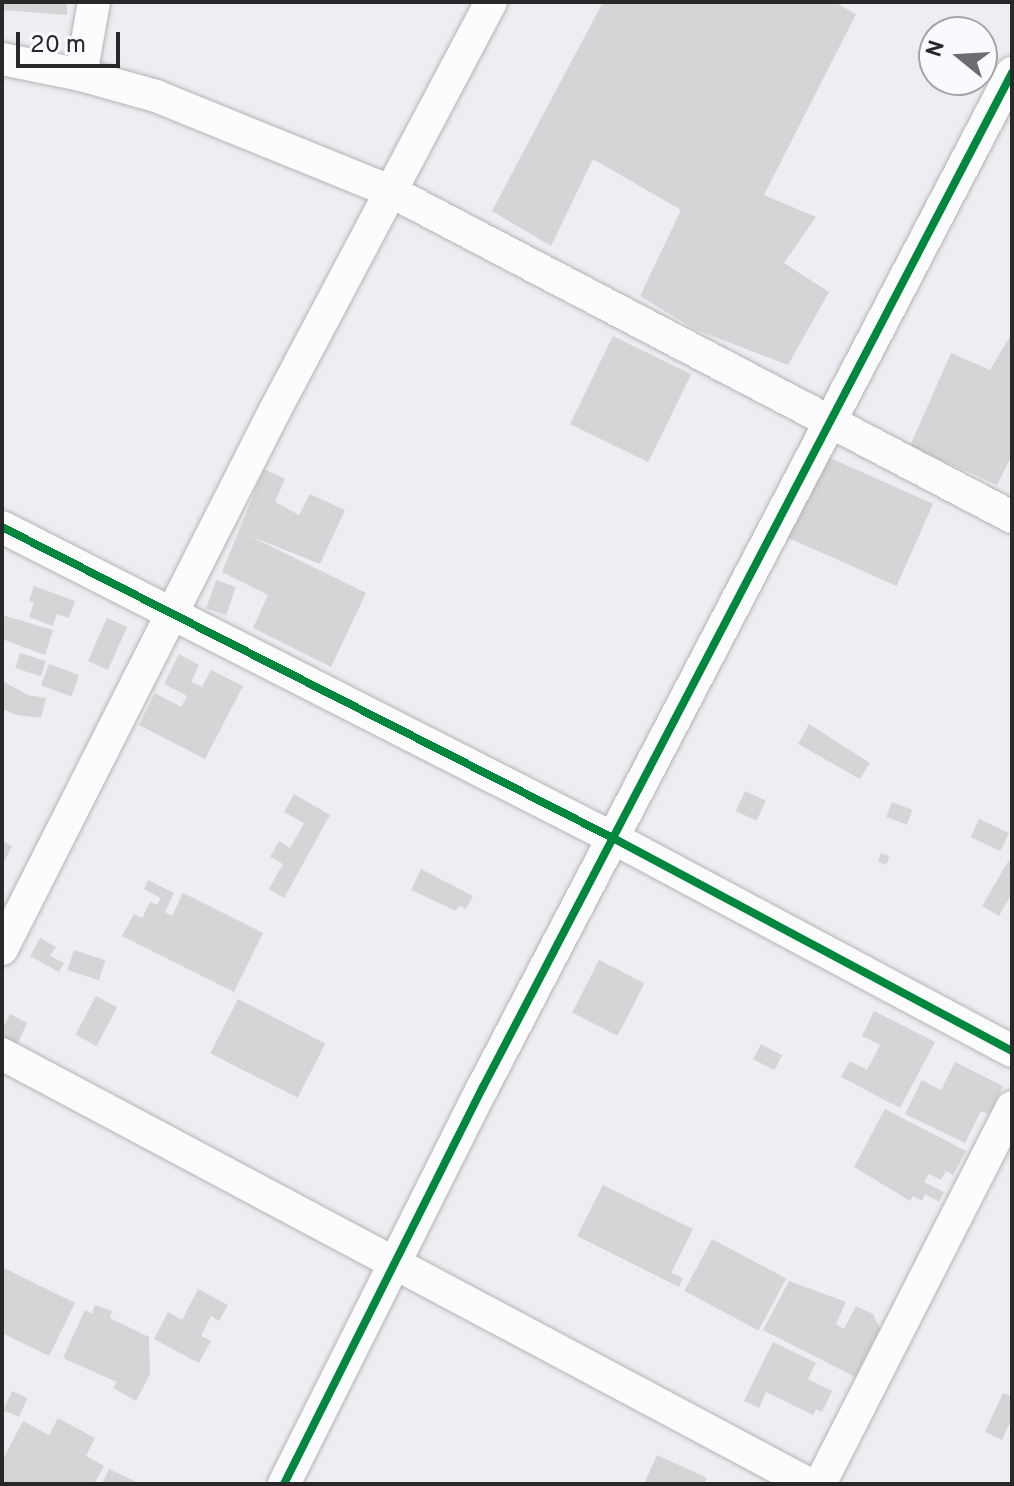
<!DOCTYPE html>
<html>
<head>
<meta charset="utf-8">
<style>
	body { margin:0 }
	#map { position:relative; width:1014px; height:1486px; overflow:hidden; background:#eeedf2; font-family:Overpass,sans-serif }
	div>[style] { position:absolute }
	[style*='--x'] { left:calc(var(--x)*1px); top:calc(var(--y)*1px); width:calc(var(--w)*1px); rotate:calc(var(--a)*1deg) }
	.building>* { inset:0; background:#d5d4d7; transform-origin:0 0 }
	.roads { filter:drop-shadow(0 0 2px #b5b4b8) drop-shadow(0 0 2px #b5b4b8) }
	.minor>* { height:32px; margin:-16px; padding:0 16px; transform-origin:16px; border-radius:16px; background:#fcfcfd }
	.cycleway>* { height:8px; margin:-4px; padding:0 4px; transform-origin:4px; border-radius:4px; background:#00873e }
	span { translate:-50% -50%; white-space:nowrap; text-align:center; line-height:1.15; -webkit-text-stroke:6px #fafafe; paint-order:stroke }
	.frame { position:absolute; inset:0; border:4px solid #28272a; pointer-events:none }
	.north { position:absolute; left:918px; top:16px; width:80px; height:80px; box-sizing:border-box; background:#fafafe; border:2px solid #a6a6a9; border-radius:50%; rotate:288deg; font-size:22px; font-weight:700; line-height:32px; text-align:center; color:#28272a }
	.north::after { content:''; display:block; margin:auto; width:28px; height:36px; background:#6d6c70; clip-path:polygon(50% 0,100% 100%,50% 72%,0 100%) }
	.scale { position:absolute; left:16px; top:32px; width:104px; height:36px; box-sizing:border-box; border:4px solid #28272a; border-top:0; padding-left:10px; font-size:24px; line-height:28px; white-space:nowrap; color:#28272a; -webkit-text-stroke:6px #fafafe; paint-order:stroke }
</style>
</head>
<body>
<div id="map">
	<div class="building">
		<i style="clip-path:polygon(2px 2px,67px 2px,67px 15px,2px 10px)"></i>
		<i style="clip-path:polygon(603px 2px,834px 2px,856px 14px,764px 195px,816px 217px,784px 263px,829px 292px,788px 365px,696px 330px,640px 296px,681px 210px,593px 159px,551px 246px,492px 211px)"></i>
		<i style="clip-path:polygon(1012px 333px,1012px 455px,997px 485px,910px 446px,951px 353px,990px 370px)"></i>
		<i style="left:613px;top:336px;width:87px;height:98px;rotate:26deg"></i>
		<i style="left:819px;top:453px;width:125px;height:90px;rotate:24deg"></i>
		<i style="clip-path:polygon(264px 469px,285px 479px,275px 502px,299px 515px,310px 494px,345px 510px,320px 564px,248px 535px,366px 593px,331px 667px,253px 628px,268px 595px,222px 572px)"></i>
		<i style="left:216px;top:580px;width:21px;height:30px;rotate:19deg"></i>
		<i style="clip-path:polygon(34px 586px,75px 601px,69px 618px,57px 614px,53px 626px,29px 617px,34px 603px,29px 601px)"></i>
		<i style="clip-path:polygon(2px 615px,53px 630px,45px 655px,2px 639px)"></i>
		<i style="left:107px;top:618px;width:22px;height:47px;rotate:24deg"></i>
		<i style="left:20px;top:653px;width:27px;height:16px;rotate:17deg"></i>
		<i style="clip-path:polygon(179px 654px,199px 665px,191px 682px,202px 687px,211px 670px,243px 686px,205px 759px,139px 725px,155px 693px,181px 707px,187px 696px,164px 684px)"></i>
		<i style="left:49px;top:664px;width:32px;height:23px;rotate:20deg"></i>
		<i style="clip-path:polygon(2px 681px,28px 695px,46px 698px,41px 718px,17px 715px,2px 709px)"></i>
		<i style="clip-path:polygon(809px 724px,870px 763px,860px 779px,798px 744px)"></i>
		<i style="left:745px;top:791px;width:23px;height:22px;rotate:25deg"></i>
		<i style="clip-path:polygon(294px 794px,330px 815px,284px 898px,269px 889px,283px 864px,270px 857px,279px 841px,290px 848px,304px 823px,284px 812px)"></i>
		<i style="left:892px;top:802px;width:22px;height:16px;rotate:21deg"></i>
		<i style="left:979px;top:819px;width:33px;height:20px;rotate:25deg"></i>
		<i style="clip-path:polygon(2px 841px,12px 846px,2px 866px)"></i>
		<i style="left:881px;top:853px;width:9px;height:9px;rotate:21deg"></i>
		<i style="clip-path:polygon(1009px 860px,1012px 862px,1012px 893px,999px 916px,982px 906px)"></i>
		<i style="clip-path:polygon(421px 869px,473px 896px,466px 909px,459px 906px,456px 911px,411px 890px)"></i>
		<i style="clip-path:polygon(148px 880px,174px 893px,165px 912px,172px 916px,183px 893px,263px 933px,234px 992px,122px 936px,134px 914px,142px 918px,150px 902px,157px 905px,161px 898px,144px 889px)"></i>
		<i style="clip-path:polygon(40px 938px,56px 947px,50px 956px,64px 963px,59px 972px,30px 956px)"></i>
		<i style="left:74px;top:950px;width:33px;height:21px;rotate:18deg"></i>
		<i style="left:599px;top:960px;width:51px;height:59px;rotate:27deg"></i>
		<i style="left:96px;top:996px;width:24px;height:44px;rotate:28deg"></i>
		<i style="left:238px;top:999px;width:98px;height:61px;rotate:27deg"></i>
		<i style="clip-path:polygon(874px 1011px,935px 1042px,900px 1108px,841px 1077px,850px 1061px,867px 1070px,880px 1045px,862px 1036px)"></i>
		<i style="clip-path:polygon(10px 1014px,27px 1023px,16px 1047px,2px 1040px,2px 1029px)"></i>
		<i style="left:761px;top:1044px;width:24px;height:17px;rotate:28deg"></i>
		<i style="clip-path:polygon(955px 1062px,1003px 1086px,989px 1114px,981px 1111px,965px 1143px,905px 1114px,922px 1080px,941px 1090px)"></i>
		<i style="clip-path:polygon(885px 1109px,966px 1151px,953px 1175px,946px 1171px,941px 1180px,929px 1174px,924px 1182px,944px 1192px,939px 1202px,925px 1194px,922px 1201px,913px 1196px,910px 1201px,854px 1167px)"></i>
		<i style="clip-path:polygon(603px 1185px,693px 1229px,671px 1273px,683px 1278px,679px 1287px,577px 1236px)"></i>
		<i style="left:712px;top:1239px;width:84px;height:59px;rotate:28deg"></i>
		<i style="clip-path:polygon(2px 1267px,75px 1303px,49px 1356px,2px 1333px)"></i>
		<i style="clip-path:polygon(789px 1281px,846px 1302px,836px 1324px,844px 1329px,856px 1306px,873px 1314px,880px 1329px,855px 1377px,763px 1330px)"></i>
		<i style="clip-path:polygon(198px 1289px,228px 1305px,219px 1321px,211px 1316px,201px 1336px,211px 1341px,199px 1363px,154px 1339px,168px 1312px,182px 1320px)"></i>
		<i style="clip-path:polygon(95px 1305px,112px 1311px,110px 1318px,149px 1337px,150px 1374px,136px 1401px,113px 1388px,117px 1382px,63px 1358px,85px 1310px,92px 1314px)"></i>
		<i style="clip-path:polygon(773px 1342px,816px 1363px,808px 1379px,832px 1391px,822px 1412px,816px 1409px,813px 1415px,766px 1392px,759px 1408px,744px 1401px)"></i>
		<i style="left:12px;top:1391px;width:17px;height:21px;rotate:24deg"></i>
		<i style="clip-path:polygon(1003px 1393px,1012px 1397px,1012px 1418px,1002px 1440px,985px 1432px)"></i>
		<i style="clip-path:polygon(58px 1418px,95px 1438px,86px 1456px,104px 1466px,94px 1484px,2px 1482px,2px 1461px,23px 1421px,49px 1435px)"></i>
		<i style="clip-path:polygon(657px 1455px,707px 1478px,704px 1484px,644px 1484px)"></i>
		<i style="clip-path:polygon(109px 1469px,141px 1484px,102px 1484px)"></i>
	</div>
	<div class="roads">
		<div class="minor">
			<i style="--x:2;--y:59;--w:81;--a:11.4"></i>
			<i style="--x:81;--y:75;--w:78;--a:15.6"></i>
			<i style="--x:156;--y:96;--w:255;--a:22.1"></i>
			<i style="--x:392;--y:192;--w:700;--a:27.66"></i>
			<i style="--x:81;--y:75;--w:74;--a:-79.9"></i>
			<i style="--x:2;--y:527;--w:686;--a:26.98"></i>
			<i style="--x:613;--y:838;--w:452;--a:28.1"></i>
			<i style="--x:2;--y:949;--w:604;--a:-63.14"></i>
			<i style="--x:275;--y:410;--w:462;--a:-62.1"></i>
			<i style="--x:2;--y:1054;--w:914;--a:28.05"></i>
			<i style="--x:284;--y:1484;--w:444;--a:-63.4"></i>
			<i style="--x:483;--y:1087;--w:1144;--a:-62.45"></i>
			<i style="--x:820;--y:1484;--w:423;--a:-63"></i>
		</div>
	</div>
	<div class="cycleway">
		<i style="--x:2;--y:527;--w:686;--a:26.98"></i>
		<i style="--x:613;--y:838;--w:452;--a:28.1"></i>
		<i style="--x:284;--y:1484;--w:444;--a:-63.4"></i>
		<i style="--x:483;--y:1087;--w:1144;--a:-62.45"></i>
	</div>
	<div class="frame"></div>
	<div class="north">N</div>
	<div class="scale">20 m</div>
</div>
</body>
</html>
